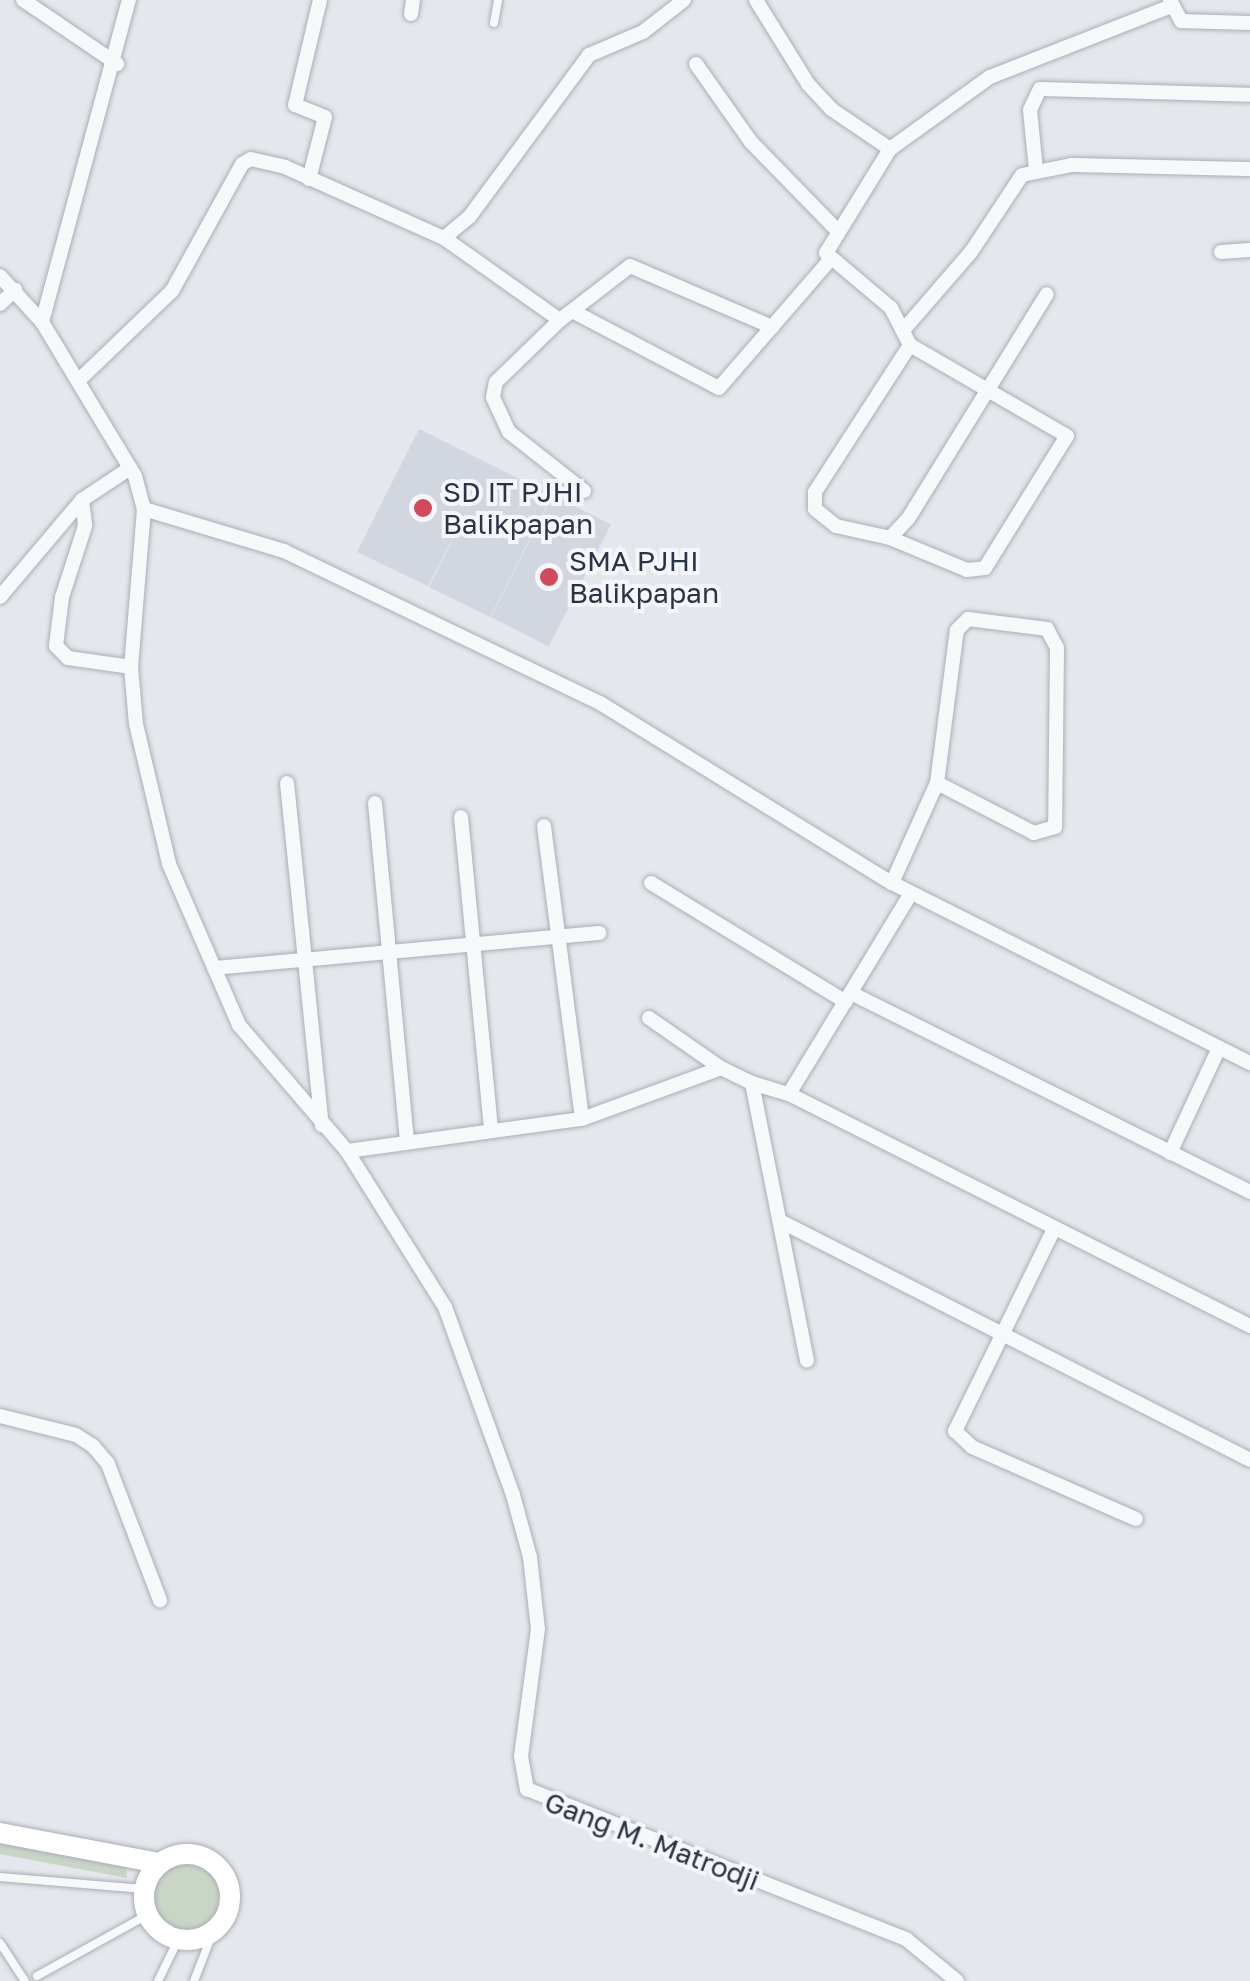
<!DOCTYPE html>
<html>
<head>
<meta charset="utf-8">
<style>
	body { margin:0 }
	#map { position:relative; width:1250px; height:1981px; overflow:hidden; background:#e4e7ec; font-family:"Golos Text",sans-serif }
	div>[style] { position:absolute }
	[style*='--x'] { left:calc(var(--x)*1px); top:calc(var(--y)*1px); width:calc(var(--w)*1px); rotate:calc(var(--a)*1deg) }
	.built>* { inset:0; background:#d2d6de; transform-origin:0 0 }
	.green>* { inset:0; background:#c9d6c5 }
	.round { border-radius:50% }
	.roads { filter:drop-shadow(0 0 2px #a9aeb7) drop-shadow(0 0 2px #a9aeb7) }
	.lane>* { height:8px; margin:-4px; padding:0 4px; transform-origin:4px; border-radius:4px; background:#f7f8fa }
	.street>* { height:14px; margin:-7px; padding:0 7px; transform-origin:7px; border-radius:7px; background:#f7f8fa }
	.secondary>* { height:20px; margin:-10px; padding:0 10px; transform-origin:10px; border-radius:10px; background:#fff }
	.secondary>.ring { margin:-10px; padding:0; box-sizing:content-box; background:none; border:20px solid #fff; border-radius:50% }
	.dots>* { width:28px; height:28px; translate:-50% -50%; box-sizing:border-box; border:5px solid #f4f6f9; border-radius:50% }
	span { translate:-50% -50%; white-space:nowrap; text-align:center; line-height:1.15; -webkit-text-stroke:8px #f4f6f9; paint-order:stroke }
	.poi-label { font-size:28px; color:#2b3445 }
	.left { translate:0 -50%; text-align:left }
	.street-label { font-size:28px; color:#2b3445 }
</style>
</head>
<body>
<div id="map">
	<div class="built">
		<i style="clip-path:polygon(419px 429px,552px 495px,490px 617px,429px 587px,479px 487px,428px 586px,357px 552px)"></i>
		<i style="left:553px;top:495px;width:65px;height:137px;rotate:27deg"></i>
	</div>
	<div class="green">
		<i style="clip-path:polygon(0 1843px,126px 1865px,127px 1878px,0 1854px)"></i>
		<i class="round" style="left:149px;top:1857px;width:76px;height:76px"></i>
	</div>
	<div class="roads">
		<div class="lane">
			<i style="--x:494;--y:23;--w:23;--a:-80"></i>
			<i style="--x:0;--y:1877;--w:144;--a:4.8"></i>
			<i style="--x:0;--y:1943;--w:45;--a:56.7"></i>
			<i style="--x:37;--y:1976;--w:126;--a:-29"></i>
			<i style="--x:158;--y:1981;--w:46;--a:-64"></i>
			<i style="--x:194;--y:1981;--w:53;--a:-68.8"></i>
		</div>
		<div class="street">
			<i style="--x:23;--y:0;--w:114;--a:34.2"></i>
			<i style="--x:756;--y:0;--w:99;--a:58.2"></i>
			<i style="--x:808;--y:84;--w:34;--a:47"></i>
			<i style="--x:831;--y:109;--w:71;--a:34.1"></i>
			<i style="--x:1170;--y:0;--w:24;--a:62"></i>
			<i style="--x:1181;--y:21;--w:69;--a:1.7"></i>
			<i style="--x:411;--y:14;--w:14;--a:-82"></i>
			<i style="--x:696;--y:64;--w:95;--a:54.8"></i>
			<i style="--x:751;--y:142;--w:123;--a:45.7"></i>
			<i style="--x:1036;--y:170;--w:60;--a:-95.7"></i>
			<i style="--x:1030;--y:110;--w:23;--a:-65"></i>
			<i style="--x:1040;--y:89;--w:210;--a:1.6"></i>
			<i style="--x:309;--y:179;--w:64;--a:-75.5"></i>
			<i style="--x:325;--y:117;--w:32;--a:-158"></i>
			<i style="--x:295;--y:105;--w:108;--a:-76.6"></i>
			<i style="--x:444;--y:238;--w:142;--a:35.3"></i>
			<i style="--x:1221;--y:252;--w:29;--a:-4"></i>
			<i style="--x:0;--y:276;--w:62;--a:47.6"></i>
			<i style="--x:42;--y:322;--w:180;--a:58.9"></i>
			<i style="--x:135;--y:476;--w:34;--a:75"></i>
			<i style="--x:144;--y:509;--w:159;--a:94.7"></i>
			<i style="--x:131;--y:667;--w:57;--a:85"></i>
			<i style="--x:136;--y:724;--w:144;--a:76.7"></i>
			<i style="--x:169;--y:864;--w:176;--a:66.5"></i>
			<i style="--x:239;--y:1025;--w:166;--a:49.4"></i>
			<i style="--x:347;--y:1151;--w:237;--a:-7.8"></i>
			<i style="--x:582;--y:1119;--w:148;--a:-20.1"></i>
			<i style="--x:721;--y:1068;--w:34;--a:26"></i>
			<i style="--x:752;--y:1083;--w:283;--a:78.8"></i>
			<i style="--x:0;--y:304;--w:21;--a:-43"></i>
			<i style="--x:576;--y:313;--w:161;--a:27.7"></i>
			<i style="--x:719;--y:388;--w:168;--a:-49.1"></i>
			<i style="--x:42;--y:322;--w:334;--a:-74.9"></i>
			<i style="--x:906;--y:327;--w:99;--a:-49.1"></i>
			<i style="--x:971;--y:252;--w:92;--a:-56.5"></i>
			<i style="--x:1022;--y:175;--w:50;--a:-11.5"></i>
			<i style="--x:1071;--y:165;--w:179;--a:1.3"></i>
			<i style="--x:910;--y:345;--w:42;--a:-117.2"></i>
			<i style="--x:891;--y:308;--w:85;--a:-139.8"></i>
			<i style="--x:826;--y:253;--w:122;--a:-58.4"></i>
			<i style="--x:890;--y:149;--w:123;--a:-35.8"></i>
			<i style="--x:990;--y:77;--w:194;--a:-21.4"></i>
			<i style="--x:910;--y:345;--w:175;--a:122.9"></i>
			<i style="--x:815;--y:492;--w:17;--a:90"></i>
			<i style="--x:815;--y:509;--w:27;--a:39"></i>
			<i style="--x:836;--y:526;--w:55;--a:12.5"></i>
			<i style="--x:890;--y:538;--w:26;--a:-47"></i>
			<i style="--x:908;--y:519;--w:264;--a:-58.3"></i>
			<i style="--x:78;--y:381;--w:130;--a:-43.8"></i>
			<i style="--x:172;--y:291;--w:145;--a:-61.1"></i>
			<i style="--x:242;--y:164;--w:10;--a:-29"></i>
			<i style="--x:251;--y:159;--w:35;--a:13"></i>
			<i style="--x:285;--y:167;--w:174;--a:24.1"></i>
			<i style="--x:444;--y:238;--w:34;--a:-40"></i>
			<i style="--x:470;--y:216;--w:200;--a:-53.5"></i>
			<i style="--x:589;--y:55;--w:59;--a:-23.1"></i>
			<i style="--x:643;--y:32;--w:52;--a:-38"></i>
			<i style="--x:584;--y:491;--w:95;--a:-141.8"></i>
			<i style="--x:509;--y:432;--w:38;--a:-115"></i>
			<i style="--x:493;--y:397;--w:15;--a:-79"></i>
			<i style="--x:496;--y:382;--w:89;--a:-44.1"></i>
			<i style="--x:560;--y:320;--w:88;--a:-37.6"></i>
			<i style="--x:630;--y:266;--w:155;--a:23.2"></i>
			<i style="--x:82;--y:500;--w:26;--a:83"></i>
			<i style="--x:85;--y:526;--w:75;--a:107.9"></i>
			<i style="--x:62;--y:597;--w:49;--a:97"></i>
			<i style="--x:56;--y:646;--w:17;--a:45"></i>
			<i style="--x:68;--y:658;--w:64;--a:8.1"></i>
			<i style="--x:144;--y:509;--w:146;--a:16.7"></i>
			<i style="--x:284;--y:551;--w:351;--a:25.7"></i>
			<i style="--x:600;--y:703;--w:343;--a:31.7"></i>
			<i style="--x:892;--y:883;--w:401;--a:26.7"></i>
			<i style="--x:890;--y:538;--w:83;--a:22.6"></i>
			<i style="--x:967;--y:570;--w:18;--a:-6"></i>
			<i style="--x:985;--y:568;--w:155;--a:-58.2"></i>
			<i style="--x:1067;--y:436;--w:181;--a:-149.9"></i>
			<i style="--x:0;--y:597;--w:127;--a:-49.8"></i>
			<i style="--x:82;--y:500;--w:58;--a:-33.7"></i>
			<i style="--x:287;--y:783;--w:344;--a:84.2"></i>
			<i style="--x:375;--y:803;--w:340;--a:84.6"></i>
			<i style="--x:461;--y:817;--w:314;--a:84.5"></i>
			<i style="--x:544;--y:826;--w:295;--a:82.6"></i>
			<i style="--x:651;--y:883;--w:228;--a:31.4"></i>
			<i style="--x:892;--y:883;--w:110;--a:-65.8"></i>
			<i style="--x:937;--y:783;--w:154;--a:-82.6"></i>
			<i style="--x:957;--y:630;--w:16;--a:-45"></i>
			<i style="--x:968;--y:619;--w:80;--a:7.2"></i>
			<i style="--x:1047;--y:629;--w:21;--a:62"></i>
			<i style="--x:1057;--y:648;--w:179;--a:90.6"></i>
			<i style="--x:1055;--y:827;--w:22;--a:164"></i>
			<i style="--x:1034;--y:833;--w:109;--a:-152.7"></i>
			<i style="--x:214;--y:968;--w:387;--a:-5.2"></i>
			<i style="--x:851;--y:993;--w:446;--a:26.5"></i>
			<i style="--x:649;--y:1018;--w:88;--a:34.8"></i>
			<i style="--x:752;--y:1083;--w:39;--a:17"></i>
			<i style="--x:789;--y:1094;--w:516;--a:26.71"></i>
			<i style="--x:789;--y:1094;--w:235;--a:-58.7"></i>
			<i style="--x:347;--y:1151;--w:184;--a:57.9"></i>
			<i style="--x:445;--y:1307;--w:200;--a:70.1"></i>
			<i style="--x:513;--y:1495;--w:64;--a:74.7"></i>
			<i style="--x:530;--y:1557;--w:72;--a:83.7"></i>
			<i style="--x:538;--y:1629;--w:128;--a:97.6"></i>
			<i style="--x:521;--y:1756;--w:34;--a:80"></i>
			<i style="--x:527;--y:1789;--w:408;--a:21.6"></i>
			<i style="--x:906;--y:1939;--w:66;--a:39.5"></i>
			<i style="--x:1170;--y:1153;--w:116;--a:-65"></i>
			<i style="--x:780;--y:1221;--w:527;--a:26.95"></i>
			<i style="--x:1053;--y:1231;--w:223;--a:116.1"></i>
			<i style="--x:955;--y:1431;--w:23;--a:43"></i>
			<i style="--x:972;--y:1447;--w:179;--a:23.7"></i>
			<i style="--x:0;--y:1416;--w:78;--a:14"></i>
			<i style="--x:76;--y:1435;--w:20;--a:33"></i>
			<i style="--x:93;--y:1446;--w:23;--a:50"></i>
			<i style="--x:108;--y:1464;--w:146;--a:69.1"></i>
		</div>
		<div class="secondary">
			<i style="--x:0;--y:1833;--w:162;--a:10.7"></i>
			<i class="ring" style="left:144px;top:1854px;width:66px;height:66px"></i>
		</div>
	</div>
	<div class="dots">
		<i style="left:423px;top:508px;background:#d1495b"></i>
		<i style="left:549px;top:577px;background:#d1495b"></i>
	</div>
	<div class="poi-label">
		<span class="left" style="left:443px;top:508px">SD IT PJHI<br>Balikpapan</span>
		<span class="left" style="left:569px;top:577px">SMA PJHI<br>Balikpapan</span>
	</div>
	<div class="street-label">
		<span style="left:652px;top:1841px;rotate:21deg">Gang M. Matrodji</span>
	</div>
</div>
</body>
</html>
